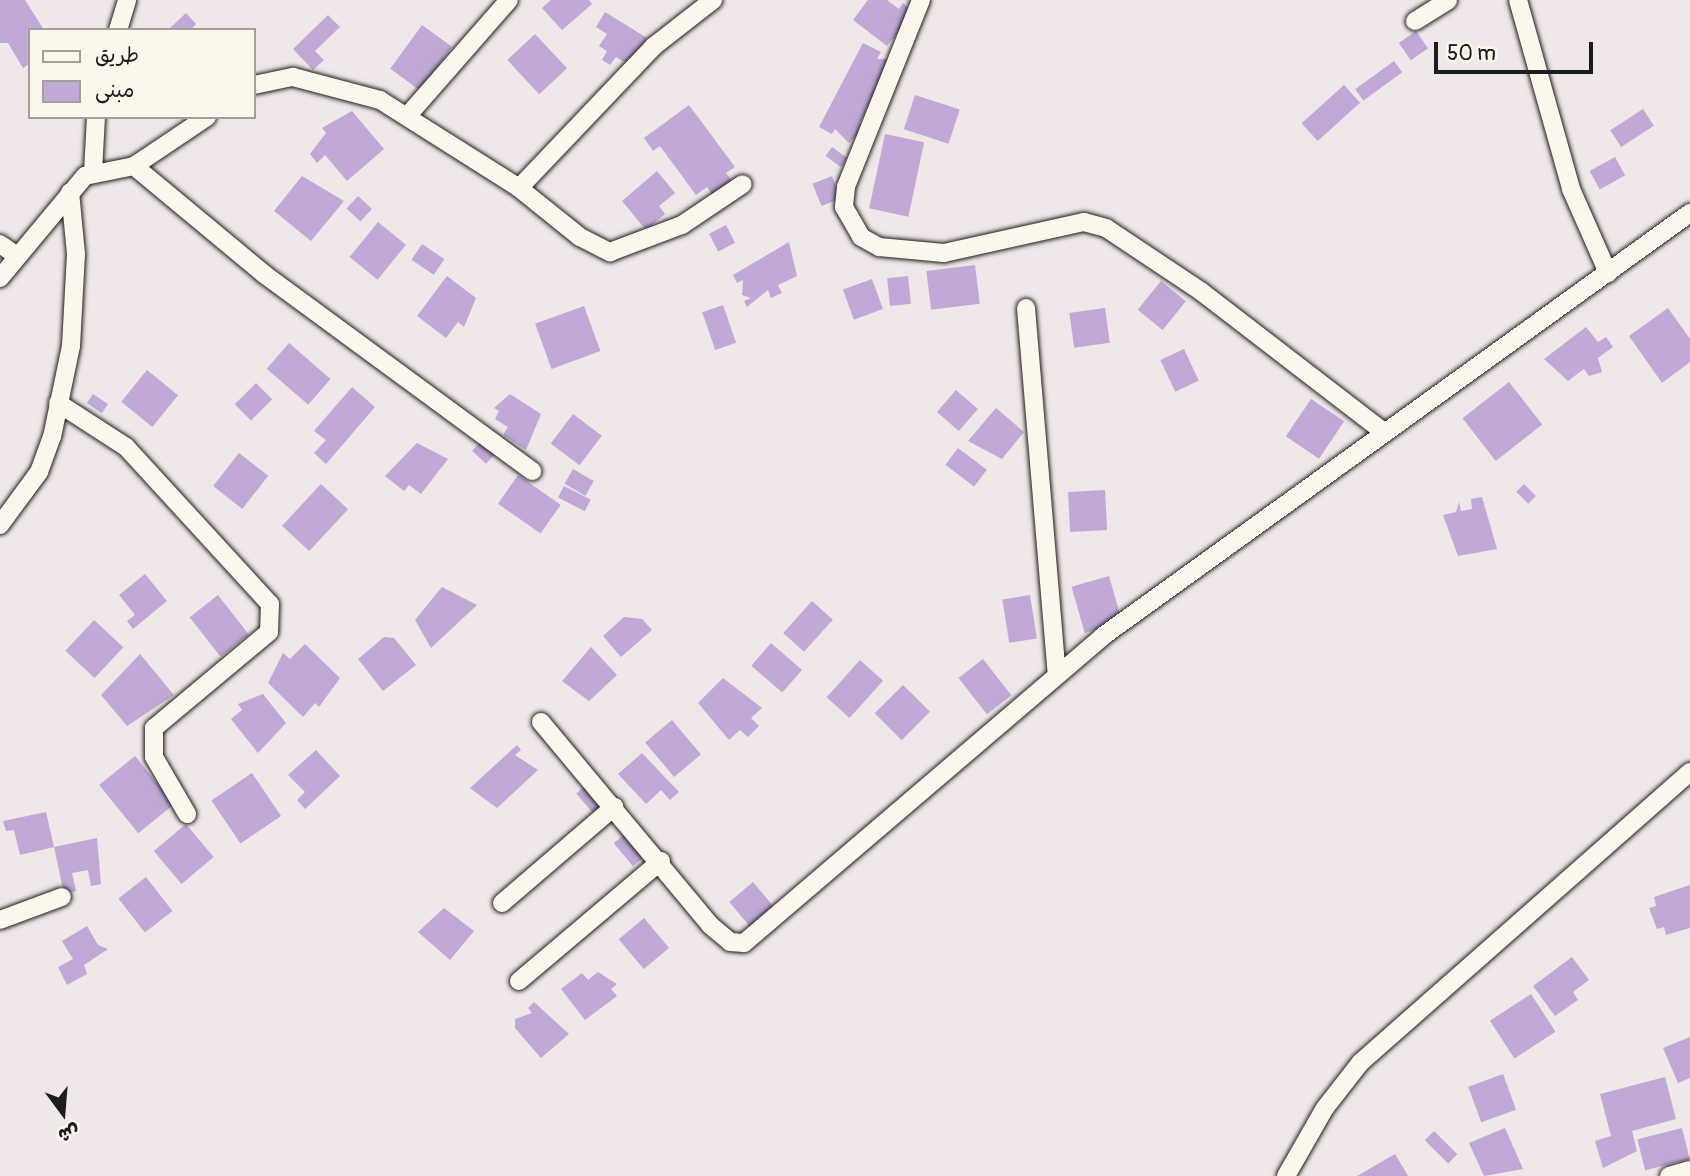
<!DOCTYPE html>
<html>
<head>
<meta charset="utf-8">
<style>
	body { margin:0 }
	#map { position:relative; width:1690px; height:1176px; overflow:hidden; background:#efe7e8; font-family:Pangolin,"Playpen Sans Arabic",sans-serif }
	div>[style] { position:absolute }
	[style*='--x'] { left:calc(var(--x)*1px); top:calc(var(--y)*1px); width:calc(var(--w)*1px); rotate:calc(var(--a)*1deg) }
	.building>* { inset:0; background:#c1a8d6; transform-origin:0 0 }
	.roads { filter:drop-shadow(0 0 2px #1c1c1c) drop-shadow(0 0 2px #1c1c1c) }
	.street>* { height:18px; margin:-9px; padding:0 9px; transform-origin:9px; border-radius:9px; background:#fbf7ec }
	span { translate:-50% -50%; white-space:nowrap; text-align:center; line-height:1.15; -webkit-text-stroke:5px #fbf7ec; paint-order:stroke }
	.legend { position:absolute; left:28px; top:28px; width:228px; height:91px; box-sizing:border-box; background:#fbf7ec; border:2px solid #a29f99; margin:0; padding:9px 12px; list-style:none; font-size:21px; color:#1c1c1c }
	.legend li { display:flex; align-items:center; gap:14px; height:35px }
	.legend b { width:35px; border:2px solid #a29f99 }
	.north { position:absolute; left:28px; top:1078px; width:70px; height:70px; -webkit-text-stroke:5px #fbf7ec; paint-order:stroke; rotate:164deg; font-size:19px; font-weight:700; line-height:28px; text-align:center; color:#1c1c1c }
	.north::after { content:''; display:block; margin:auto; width:24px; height:32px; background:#1c1c1c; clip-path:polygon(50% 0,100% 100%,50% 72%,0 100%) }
	.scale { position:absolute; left:1434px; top:42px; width:159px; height:32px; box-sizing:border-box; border:4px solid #1c1c1c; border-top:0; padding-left:9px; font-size:21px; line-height:24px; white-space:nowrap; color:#1c1c1c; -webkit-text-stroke:5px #fbf7ec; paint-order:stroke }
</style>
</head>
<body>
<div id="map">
	<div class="building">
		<i style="clip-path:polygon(0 0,25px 0,44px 30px,30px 30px,30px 63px,23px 68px,8px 43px,0 43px)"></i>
		<i style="clip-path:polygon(551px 0,589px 0,592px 4px,562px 30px,542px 8px)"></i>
		<i style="clip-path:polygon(868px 0,887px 0,899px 9px,903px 3px,914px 12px,887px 46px,853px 20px)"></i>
		<i style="clip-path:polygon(605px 12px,647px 38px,629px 65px,616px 57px,610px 65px,602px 60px,607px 51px,599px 46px,607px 34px,596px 27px)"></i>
		<i style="clip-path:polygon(186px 13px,196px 24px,190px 30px,168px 30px)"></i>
		<i style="clip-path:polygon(328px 15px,340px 27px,315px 51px,324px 60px,313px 70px,293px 49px)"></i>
		<i style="left:422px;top:25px;width:37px;height:54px;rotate:36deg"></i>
		<i style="left:1416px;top:31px;width:21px;height:21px;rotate:55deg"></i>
		<i style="left:535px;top:34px;width:47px;height:38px;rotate:47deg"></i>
		<i style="clip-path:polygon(863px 43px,881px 52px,877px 59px,894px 59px,871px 101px,877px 104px,873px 111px,867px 108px,859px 124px,865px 127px,849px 143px,835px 129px,832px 134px,819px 127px)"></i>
		<i style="left:1394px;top:61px;width:14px;height:48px;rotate:54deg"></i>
		<i style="left:1344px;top:85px;width:24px;height:57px;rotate:48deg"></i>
		<i style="left:915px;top:95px;width:47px;height:36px;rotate:18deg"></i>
		<i style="clip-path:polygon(689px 105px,735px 167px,726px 173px,733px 182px,713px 196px,707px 187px,696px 195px,660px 146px,653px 151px,644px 138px)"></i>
		<i style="left:1643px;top:109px;width:20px;height:39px;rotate:57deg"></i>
		<i style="clip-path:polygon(352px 111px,384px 149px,347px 181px,325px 155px,317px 163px,310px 154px,326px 133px,322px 128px)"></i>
		<i style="left:885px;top:134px;width:40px;height:76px;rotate:12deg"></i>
		<i style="left:832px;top:147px;width:19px;height:11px;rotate:36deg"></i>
		<i style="left:1615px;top:157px;width:21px;height:29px;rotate:61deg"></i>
		<i style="clip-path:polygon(657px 171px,675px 193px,659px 206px,665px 214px,646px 230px,622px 201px)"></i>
		<i style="clip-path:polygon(302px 176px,344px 201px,311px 241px,274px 211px)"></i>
		<i style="left:832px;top:176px;width:24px;height:21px;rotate:68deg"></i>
		<i style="left:358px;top:196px;width:19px;height:17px;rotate:43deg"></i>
		<i style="left:378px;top:222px;width:36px;height:45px;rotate:39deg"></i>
		<i style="left:726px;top:225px;width:20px;height:19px;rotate:63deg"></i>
		<i style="clip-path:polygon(789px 242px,797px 276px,778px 285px,782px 293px,771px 298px,768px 290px,747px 307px,744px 301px,751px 298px,742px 295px,743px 280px,737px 283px,733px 275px)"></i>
		<i style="left:422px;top:244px;width:27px;height:19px;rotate:34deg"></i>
		<i style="left:975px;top:265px;width:39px;height:49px;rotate:83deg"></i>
		<i style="clip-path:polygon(447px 276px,476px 298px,464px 327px,458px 322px,446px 338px,417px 316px)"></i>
		<i style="left:908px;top:276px;width:28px;height:21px;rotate:84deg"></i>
		<i style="left:872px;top:279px;width:32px;height:31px;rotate:70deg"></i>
		<i style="left:1161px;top:281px;width:32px;height:37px;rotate:39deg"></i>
		<i style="left:723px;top:305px;width:40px;height:22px;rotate:71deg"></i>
		<i style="left:584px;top:306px;width:48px;height:52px;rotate:70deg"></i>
		<i style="left:1105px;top:308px;width:35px;height:36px;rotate:82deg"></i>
		<i style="clip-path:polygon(1668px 308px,1690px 339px,1690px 362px,1662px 383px,1629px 336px)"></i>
		<i style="clip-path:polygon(1586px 327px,1598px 342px,1606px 337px,1613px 347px,1598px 358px,1602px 372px,1589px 376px,1584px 369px,1568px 381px,1544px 359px)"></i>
		<i style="left:289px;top:343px;width:55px;height:34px;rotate:41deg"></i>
		<i style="left:1184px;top:349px;width:35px;height:26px;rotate:65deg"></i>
		<i style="left:147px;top:370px;width:40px;height:41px;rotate:39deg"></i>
		<i style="left:1509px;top:382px;width:54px;height:59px;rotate:52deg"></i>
		<i style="left:256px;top:383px;width:23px;height:30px;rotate:45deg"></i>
		<i style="clip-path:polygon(352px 387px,375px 407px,326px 464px,314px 453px,326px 440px,314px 431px)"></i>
		<i style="left:956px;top:390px;width:29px;height:29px;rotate:41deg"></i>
		<i style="left:93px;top:394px;width:18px;height:11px;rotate:34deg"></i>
		<i style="clip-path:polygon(510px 394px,541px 414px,526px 450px,503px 435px,508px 427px,495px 419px,499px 411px,494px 408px)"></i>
		<i style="left:1311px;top:399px;width:40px;height:45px;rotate:34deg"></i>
		<i style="clip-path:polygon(996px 408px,1024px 432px,1002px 459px,968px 441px)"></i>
		<i style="left:573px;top:414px;width:36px;height:37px;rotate:37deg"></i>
		<i style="left:483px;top:439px;width:19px;height:16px;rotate:43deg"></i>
		<i style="clip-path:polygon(417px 443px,448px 459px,421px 494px,409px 485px,404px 491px,385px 476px)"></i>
		<i style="left:958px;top:448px;width:36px;height:21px;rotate:37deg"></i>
		<i style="left:239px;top:453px;width:37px;height:42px;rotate:38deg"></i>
		<i style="left:573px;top:469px;width:24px;height:17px;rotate:30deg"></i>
		<i style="left:518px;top:475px;width:52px;height:35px;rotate:35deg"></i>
		<i style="left:321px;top:484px;width:37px;height:57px;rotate:43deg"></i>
		<i style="left:1524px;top:484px;width:17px;height:11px;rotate:45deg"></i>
		<i style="left:564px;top:486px;width:30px;height:13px;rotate:27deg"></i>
		<i style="left:1105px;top:490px;width:40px;height:37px;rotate:87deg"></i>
		<i style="clip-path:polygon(1482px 497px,1497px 549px,1458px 556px,1443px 515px,1456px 512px,1459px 502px,1461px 511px,1472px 509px,1471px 499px)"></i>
		<i style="clip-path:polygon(145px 574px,167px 601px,133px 629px,127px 621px,135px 615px,119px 595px)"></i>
		<i style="left:1109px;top:576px;width:48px;height:39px;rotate:74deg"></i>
		<i style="clip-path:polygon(442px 587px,477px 605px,431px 648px,415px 620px)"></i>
		<i style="left:218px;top:595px;width:50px;height:36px;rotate:52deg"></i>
		<i style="left:1030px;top:595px;width:44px;height:28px;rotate:81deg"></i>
		<i style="left:812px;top:601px;width:28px;height:43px;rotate:42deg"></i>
		<i style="clip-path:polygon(624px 617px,642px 619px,652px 630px,621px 657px,603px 636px)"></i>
		<i style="left:94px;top:620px;width:40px;height:42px;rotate:43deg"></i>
		<i style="clip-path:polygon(384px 637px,394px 638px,416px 665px,383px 691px,358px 659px)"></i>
		<i style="left:771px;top:643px;width:41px;height:30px;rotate:41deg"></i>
		<i style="clip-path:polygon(305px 644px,340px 678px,319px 707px,315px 703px,303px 717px,268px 683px,283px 653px,290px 659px)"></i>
		<i style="clip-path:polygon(591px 647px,617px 675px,589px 701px,562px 681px)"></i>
		<i style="clip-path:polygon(140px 654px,174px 695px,127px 726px,101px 695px)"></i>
		<i style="left:983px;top:659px;width:46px;height:31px;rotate:52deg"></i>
		<i style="left:860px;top:660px;width:31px;height:50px;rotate:42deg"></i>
		<i style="clip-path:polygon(723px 678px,762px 708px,751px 718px,759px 726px,748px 737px,740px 730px,729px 740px,698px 703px)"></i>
		<i style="left:903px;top:685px;width:38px;height:40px;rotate:45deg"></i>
		<i style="clip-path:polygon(263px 694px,286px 723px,258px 753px,231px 719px,242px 710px,238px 704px)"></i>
		<i style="left:672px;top:720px;width:45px;height:35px;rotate:50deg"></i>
		<i style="clip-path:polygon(517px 745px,521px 750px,515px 755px,538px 770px,497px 808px,470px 788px)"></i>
		<i style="clip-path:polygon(316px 750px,340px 776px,305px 809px,297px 800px,305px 792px,288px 775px)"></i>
		<i style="clip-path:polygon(642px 753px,679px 792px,670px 800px,661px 790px,646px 804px,618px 774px)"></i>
		<i style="left:135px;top:756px;width:62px;height:46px;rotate:51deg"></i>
		<i style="left:252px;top:773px;width:52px;height:49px;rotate:56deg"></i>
		<i style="left:586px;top:785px;width:30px;height:13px;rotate:49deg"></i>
		<i style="clip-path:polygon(46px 812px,54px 847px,20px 855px,14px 830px,6px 831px,3px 821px)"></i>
		<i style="left:186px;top:824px;width:43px;height:42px;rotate:50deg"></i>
		<i style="left:626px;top:833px;width:30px;height:16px;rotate:50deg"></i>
		<i style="clip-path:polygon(97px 838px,101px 884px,91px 886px,88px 870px,72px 873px,76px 891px,64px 894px,54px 847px)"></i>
		<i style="left:146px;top:877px;width:43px;height:35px;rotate:52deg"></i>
		<i style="left:753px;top:882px;width:33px;height:31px;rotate:50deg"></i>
		<i style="clip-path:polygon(1690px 885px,1690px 928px,1666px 935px,1664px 927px,1657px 929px,1649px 908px,1656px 906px,1654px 897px)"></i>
		<i style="clip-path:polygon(444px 908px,474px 931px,450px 960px,418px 932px)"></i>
		<i style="left:644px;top:918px;width:39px;height:33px;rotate:50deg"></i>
		<i style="clip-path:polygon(87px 926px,98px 945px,108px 949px,84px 965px,87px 974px,67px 985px,58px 967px,73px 959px,62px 941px)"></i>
		<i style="clip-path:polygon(1572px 957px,1589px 980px,1573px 992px,1578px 1000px,1555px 1016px,1533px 986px)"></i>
		<i style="clip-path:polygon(598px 972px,617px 984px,611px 989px,617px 996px,585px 1020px,561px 989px,582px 973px,588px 980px)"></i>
		<i style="left:1531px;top:994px;width:45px;height:49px;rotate:57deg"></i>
		<i style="clip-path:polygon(534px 1002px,569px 1034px,541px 1058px,515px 1028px,515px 1019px,532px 1013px,528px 1008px)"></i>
		<i style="clip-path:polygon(1690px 1037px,1690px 1078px,1678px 1083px,1663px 1048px)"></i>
		<i style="left:1503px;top:1074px;width:38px;height:37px;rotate:70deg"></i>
		<i style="clip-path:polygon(1665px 1077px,1676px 1119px,1632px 1131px,1637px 1151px,1603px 1168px,1595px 1141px,1611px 1136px,1600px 1094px)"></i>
		<i style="clip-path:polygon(1505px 1128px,1523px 1169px,1484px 1176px,1469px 1143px)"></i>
		<i style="left:1682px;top:1128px;width:32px;height:46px;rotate:76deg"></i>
		<i style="left:1434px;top:1131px;width:33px;height:13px;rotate:45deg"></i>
		<i style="clip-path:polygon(1395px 1154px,1408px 1176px,1357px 1176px)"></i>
	</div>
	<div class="roads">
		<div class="street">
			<i style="--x:921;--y:0;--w:201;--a:111.9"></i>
			<i style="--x:846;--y:187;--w:20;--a:96"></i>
			<i style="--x:844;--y:207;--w:34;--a:60"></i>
			<i style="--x:861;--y:237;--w:21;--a:29"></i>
			<i style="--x:879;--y:247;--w:65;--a:5.3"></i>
			<i style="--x:944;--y:253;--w:143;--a:-12.5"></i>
			<i style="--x:1084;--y:222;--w:23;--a:15"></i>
			<i style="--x:1106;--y:228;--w:115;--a:33.7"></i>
			<i style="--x:1202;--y:292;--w:230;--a:37.6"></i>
			<i style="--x:1518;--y:0;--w:196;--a:74.3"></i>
			<i style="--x:1571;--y:189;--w:92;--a:66.2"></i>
			<i style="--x:1415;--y:21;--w:39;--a:-32"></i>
			<i style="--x:118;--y:30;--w:31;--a:-73"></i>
			<i style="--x:254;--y:85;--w:40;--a:-12"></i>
			<i style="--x:293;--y:77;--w:90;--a:14.8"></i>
			<i style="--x:380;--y:100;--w:165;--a:32.3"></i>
			<i style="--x:519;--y:188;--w:196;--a:-46.4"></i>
			<i style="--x:654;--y:46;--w:75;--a:-37.9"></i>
			<i style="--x:410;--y:113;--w:150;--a:-48.8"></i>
			<i style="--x:134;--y:166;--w:169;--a:39.7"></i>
			<i style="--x:264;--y:274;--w:333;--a:36.3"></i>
			<i style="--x:93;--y:172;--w:55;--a:-86.9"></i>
			<i style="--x:519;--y:188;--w:78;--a:38.8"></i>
			<i style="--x:580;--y:237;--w:34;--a:27"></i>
			<i style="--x:610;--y:252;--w:77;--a:-20.6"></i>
			<i style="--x:682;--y:225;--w:73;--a:-33.9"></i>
			<i style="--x:0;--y:244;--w:21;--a:35"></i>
			<i style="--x:0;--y:278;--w:133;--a:-50.2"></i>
			<i style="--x:85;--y:176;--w:50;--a:-11.5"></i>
			<i style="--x:134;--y:166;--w:88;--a:-33.9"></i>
			<i style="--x:1026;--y:308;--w:368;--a:85.2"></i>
			<i style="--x:58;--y:403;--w:81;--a:32.9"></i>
			<i style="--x:126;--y:447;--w:213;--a:47.5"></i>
			<i style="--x:270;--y:604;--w:28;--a:92"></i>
			<i style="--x:269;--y:632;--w:150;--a:140.1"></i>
			<i style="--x:154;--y:728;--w:29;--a:90"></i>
			<i style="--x:154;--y:757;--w:66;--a:59.9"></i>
			<i style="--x:0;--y:525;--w:66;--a:-53.7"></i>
			<i style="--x:39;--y:472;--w:37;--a:-70"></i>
			<i style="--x:52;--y:437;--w:93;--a:-78.2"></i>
			<i style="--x:71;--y:346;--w:92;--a:-86.9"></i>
			<i style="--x:76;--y:254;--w:62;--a:-95.5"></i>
			<i style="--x:541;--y:722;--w:264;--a:50.2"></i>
			<i style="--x:710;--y:925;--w:26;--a:40"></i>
			<i style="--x:730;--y:942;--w:14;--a:4"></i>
			<i style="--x:744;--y:943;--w:472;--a:-40.5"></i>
			<i style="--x:1103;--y:636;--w:724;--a:-35.78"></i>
			<i style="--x:502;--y:903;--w:148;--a:-40.6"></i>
			<i style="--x:0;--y:920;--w:66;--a:-20.4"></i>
			<i style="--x:519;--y:981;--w:186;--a:-40.2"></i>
			<i style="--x:1286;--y:1176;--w:78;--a:-60.2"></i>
			<i style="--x:1325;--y:1108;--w:58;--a:-52"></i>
			<i style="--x:1361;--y:1062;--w:439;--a:-41.4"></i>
			<i style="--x:1669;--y:1176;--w:22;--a:-16"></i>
		</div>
	</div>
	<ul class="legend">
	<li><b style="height:9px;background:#fbf7ec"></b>طريق</li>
	<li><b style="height:19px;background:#c1a8d6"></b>مبنى</li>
	</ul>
	<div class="north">ش</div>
	<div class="scale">50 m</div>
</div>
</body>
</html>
